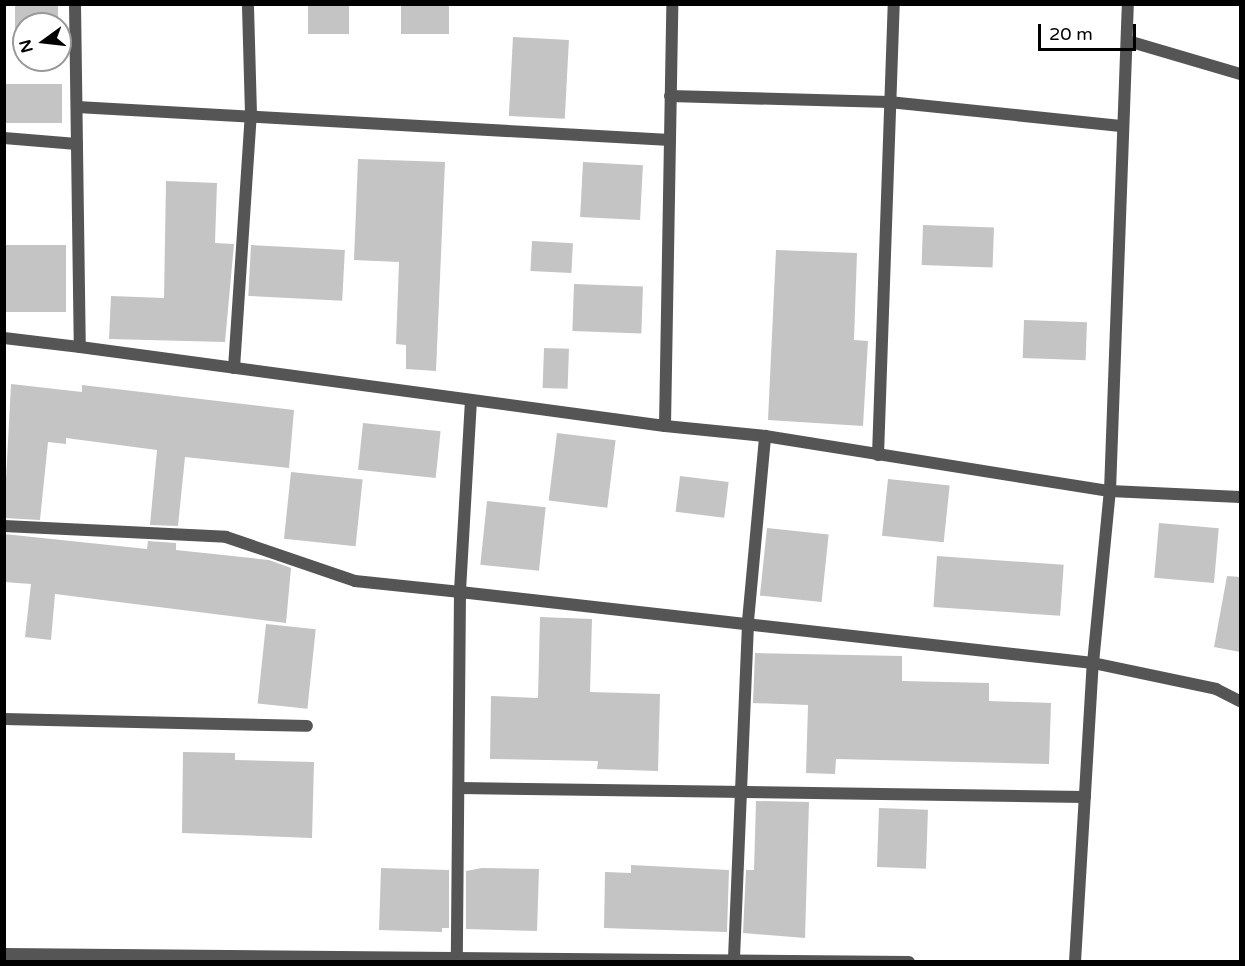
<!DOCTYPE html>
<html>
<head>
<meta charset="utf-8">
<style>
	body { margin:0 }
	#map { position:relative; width:1245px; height:966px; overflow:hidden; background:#fff; font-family:"Varela Round",sans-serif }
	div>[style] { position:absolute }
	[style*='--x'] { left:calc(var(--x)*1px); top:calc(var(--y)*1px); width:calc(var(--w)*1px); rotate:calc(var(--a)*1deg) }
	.building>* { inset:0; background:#c4c4c4; transform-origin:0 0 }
	.minor>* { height:12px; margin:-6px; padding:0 6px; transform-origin:6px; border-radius:6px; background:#555 }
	span { translate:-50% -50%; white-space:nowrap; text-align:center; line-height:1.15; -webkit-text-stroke:4.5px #fff; paint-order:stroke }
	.frame { position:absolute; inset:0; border:6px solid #000; pointer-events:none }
	.north { position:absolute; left:12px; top:12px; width:60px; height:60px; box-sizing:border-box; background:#fff; border:2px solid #999; border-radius:50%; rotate:255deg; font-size:16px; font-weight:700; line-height:24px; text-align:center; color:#000 }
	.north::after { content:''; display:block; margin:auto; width:21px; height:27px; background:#000; clip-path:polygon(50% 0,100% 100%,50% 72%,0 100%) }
	.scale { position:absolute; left:1038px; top:24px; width:98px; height:27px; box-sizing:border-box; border:3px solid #000; border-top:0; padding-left:8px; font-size:18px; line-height:21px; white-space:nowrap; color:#000; -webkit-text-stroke:4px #fff; paint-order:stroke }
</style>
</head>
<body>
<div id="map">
	<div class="building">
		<i style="clip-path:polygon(15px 4px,58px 4px,58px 24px,24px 24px,24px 32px,15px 32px)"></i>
		<i style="left:308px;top:4px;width:41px;height:30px"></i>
		<i style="left:401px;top:4px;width:48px;height:30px"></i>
		<i style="left:513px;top:37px;width:56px;height:79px;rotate:3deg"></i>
		<i style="left:4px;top:84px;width:58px;height:39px"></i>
		<i style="clip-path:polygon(358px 159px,445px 162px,436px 371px,406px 369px,406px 345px,396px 344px,399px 262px,354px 260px)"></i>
		<i style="left:583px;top:162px;width:60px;height:55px;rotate:3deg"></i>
		<i style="clip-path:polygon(166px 181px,217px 183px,215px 243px,234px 244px,225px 342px,109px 339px,111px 296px,164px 298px)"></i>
		<i style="left:923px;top:225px;width:71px;height:40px;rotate:2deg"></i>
		<i style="left:532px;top:241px;width:41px;height:30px;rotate:3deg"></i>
		<i style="left:4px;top:245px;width:62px;height:67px"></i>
		<i style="left:251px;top:245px;width:94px;height:51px;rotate:3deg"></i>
		<i style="clip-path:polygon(776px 250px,857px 253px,854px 340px,868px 341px,863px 426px,768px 420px)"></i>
		<i style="left:574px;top:284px;width:69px;height:47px;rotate:2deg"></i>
		<i style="left:1024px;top:320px;width:63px;height:38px;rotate:2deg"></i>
		<i style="left:544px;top:348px;width:25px;height:40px;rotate:2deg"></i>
		<i style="clip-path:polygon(11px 384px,82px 392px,82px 385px,294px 410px,289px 468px,185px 457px,178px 526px,150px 525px,157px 450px,66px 438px,66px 444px,48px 442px,40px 520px,4px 518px)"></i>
		<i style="left:363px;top:423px;width:78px;height:47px;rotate:6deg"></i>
		<i style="left:557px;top:433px;width:59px;height:68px;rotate:7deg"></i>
		<i style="left:291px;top:472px;width:72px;height:67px;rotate:6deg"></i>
		<i style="left:680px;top:476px;width:49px;height:36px;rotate:7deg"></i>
		<i style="left:888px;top:479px;width:62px;height:57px;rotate:6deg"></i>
		<i style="left:487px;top:501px;width:59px;height:64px;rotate:6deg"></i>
		<i style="left:1159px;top:523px;width:60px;height:55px;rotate:5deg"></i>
		<i style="left:767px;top:528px;width:62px;height:68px;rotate:6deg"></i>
		<i style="clip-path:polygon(4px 534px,147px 549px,148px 541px,176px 543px,176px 550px,269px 560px,291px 568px,286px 623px,55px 594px,51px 640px,25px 637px,31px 584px,4px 582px)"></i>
		<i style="left:937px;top:556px;width:127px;height:51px;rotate:4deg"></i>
		<i style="clip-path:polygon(1227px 576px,1240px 577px,1240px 652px,1214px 647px)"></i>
		<i style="clip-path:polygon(540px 617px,592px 619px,590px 692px,660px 694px,658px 771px,597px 769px,598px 761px,490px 759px,491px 696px,538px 698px)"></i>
		<i style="left:266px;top:624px;width:50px;height:80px;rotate:6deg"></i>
		<i style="clip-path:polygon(755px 653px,902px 656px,902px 681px,989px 683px,989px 701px,1051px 703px,1049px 764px,836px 759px,835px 774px,806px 773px,808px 705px,753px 703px)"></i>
		<i style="clip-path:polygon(183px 752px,235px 753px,235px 760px,314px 762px,312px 838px,182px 833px)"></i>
		<i style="clip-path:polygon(756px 801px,809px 802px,805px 938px,743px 933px,746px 870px,754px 870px)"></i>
		<i style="left:879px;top:808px;width:49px;height:59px;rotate:2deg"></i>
		<i style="clip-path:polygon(631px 865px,729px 870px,727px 932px,604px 928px,605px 872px,631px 873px)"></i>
		<i style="clip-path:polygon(381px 868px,449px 870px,449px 928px,442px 928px,442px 932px,379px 930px)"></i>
		<i style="clip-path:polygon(482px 868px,539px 869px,537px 931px,466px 929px,466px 871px)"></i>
	</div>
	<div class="minor">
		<i style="--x:75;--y:4;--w:343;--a:89.2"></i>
		<i style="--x:80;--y:347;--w:590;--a:7.69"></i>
		<i style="--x:665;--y:426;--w:422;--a:-89"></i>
		<i style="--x:1128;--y:41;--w:117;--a:16.4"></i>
		<i style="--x:670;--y:96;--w:219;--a:1.6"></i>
		<i style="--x:889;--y:102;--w:233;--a:5.9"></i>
		<i style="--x:77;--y:107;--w:594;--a:3.19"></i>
		<i style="--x:4;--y:138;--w:73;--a:4.7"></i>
		<i style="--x:4;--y:338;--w:77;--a:6.8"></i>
		<i style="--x:234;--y:368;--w:255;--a:-86.2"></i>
		<i style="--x:251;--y:114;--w:110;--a:-91.6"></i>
		<i style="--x:471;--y:400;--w:192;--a:93.3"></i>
		<i style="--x:460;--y:592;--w:637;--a:6.4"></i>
		<i style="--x:1093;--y:663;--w:173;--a:-84.4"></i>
		<i style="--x:1110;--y:491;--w:487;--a:-87.9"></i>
		<i style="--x:665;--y:426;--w:100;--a:5.7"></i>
		<i style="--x:765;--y:436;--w:349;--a:9.1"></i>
		<i style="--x:1110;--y:491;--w:130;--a:2.6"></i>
		<i style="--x:878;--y:455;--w:451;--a:-88"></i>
		<i style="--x:4;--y:526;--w:222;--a:2.8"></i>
		<i style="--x:226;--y:537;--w:136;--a:18.8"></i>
		<i style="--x:355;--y:581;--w:106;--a:6"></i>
		<i style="--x:460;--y:592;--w:370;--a:90.5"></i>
		<i style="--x:4;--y:719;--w:303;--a:1.3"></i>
		<i style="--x:459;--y:788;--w:626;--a:0.82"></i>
		<i style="--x:4;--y:954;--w:905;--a:0.51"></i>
		<i style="--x:734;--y:958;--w:337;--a:-87.6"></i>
		<i style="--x:748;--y:621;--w:186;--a:-84.7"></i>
		<i style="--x:1075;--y:962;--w:300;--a:-86.6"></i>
		<i style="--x:1093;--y:663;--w:126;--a:11.9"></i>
		<i style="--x:1216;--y:689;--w:27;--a:27"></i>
	</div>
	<div class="frame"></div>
	<div class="north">N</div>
	<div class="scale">20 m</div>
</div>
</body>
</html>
